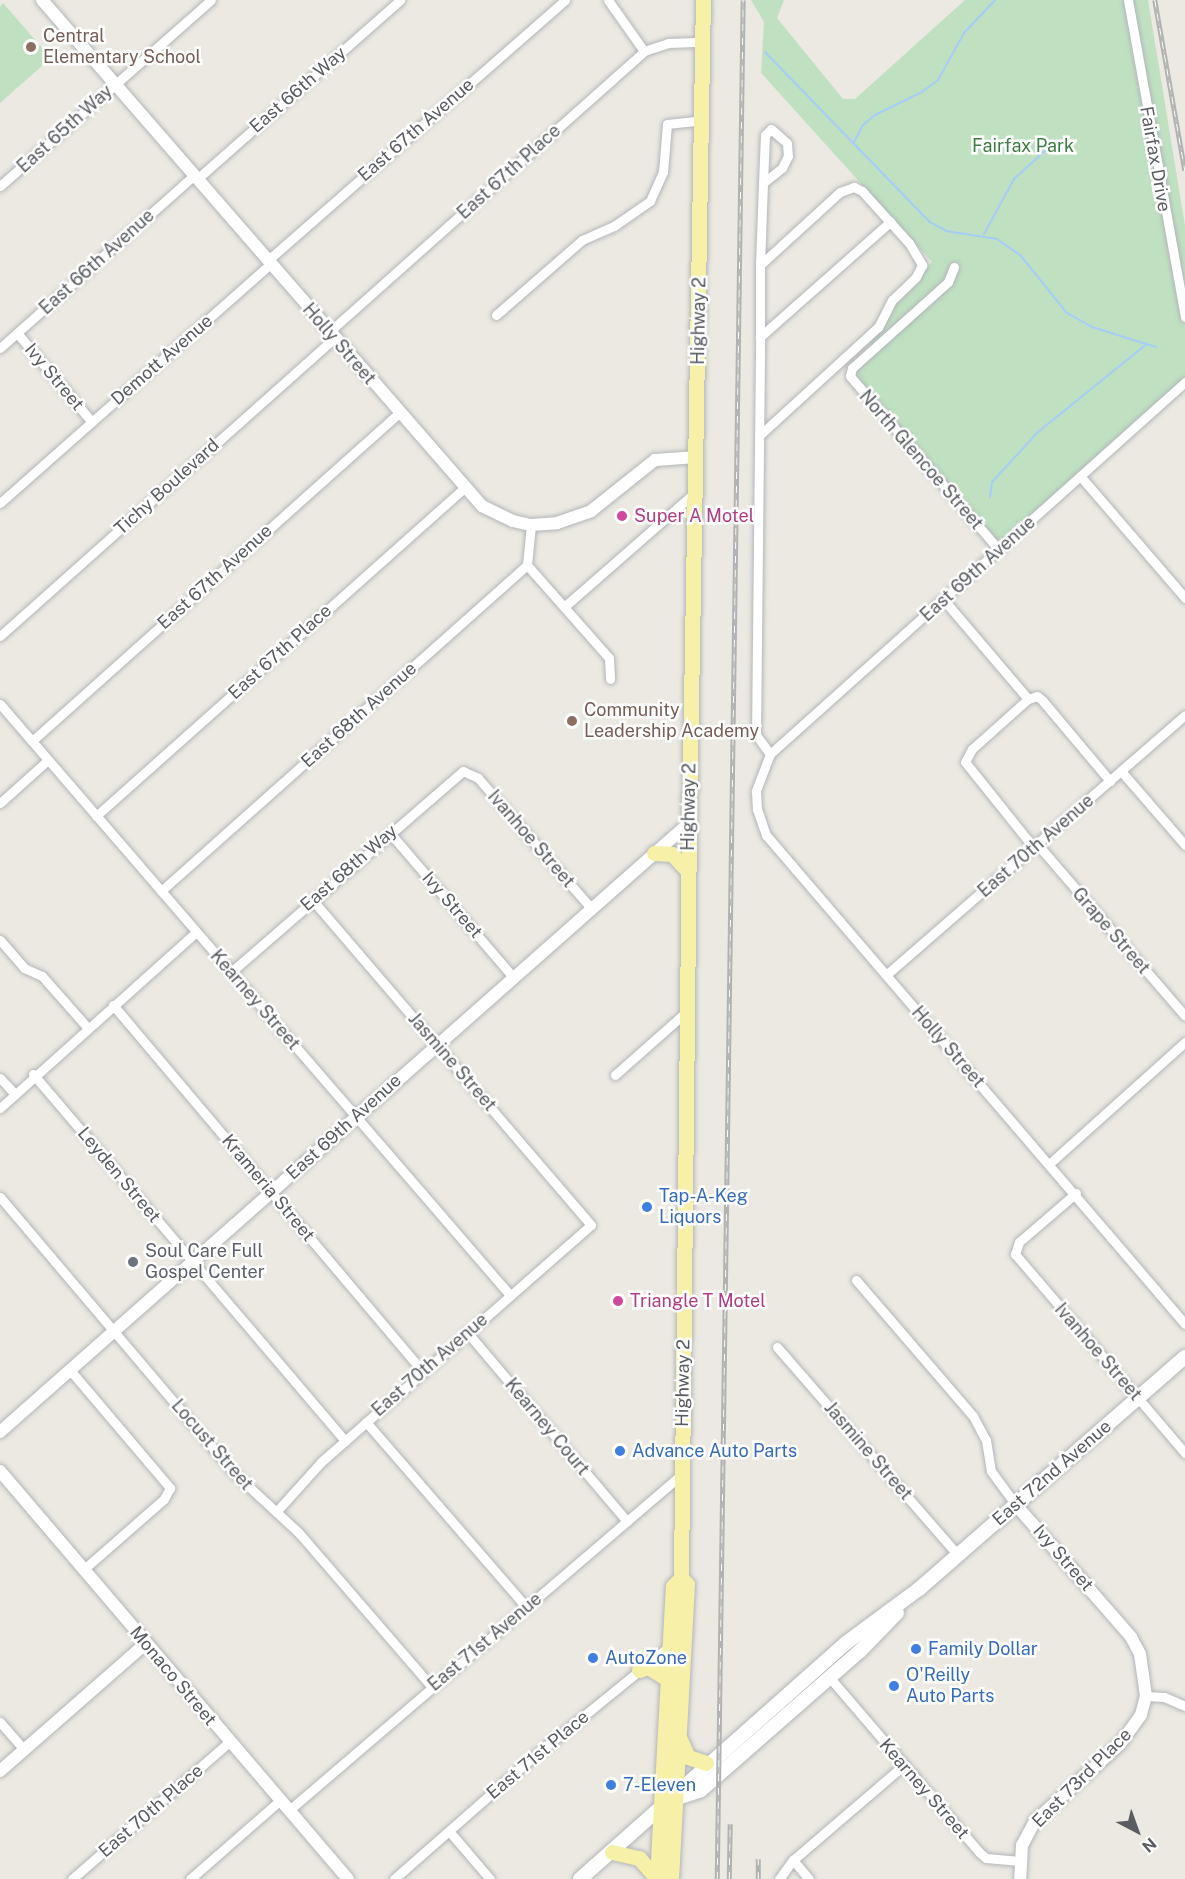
<!DOCTYPE html>
<html>
<head>
<meta charset="utf-8">
<style>
	body { margin:0 }
	#map { position:relative; width:1185px; height:1879px; overflow:hidden; background:#ebe9e1; font-family:"Public Sans",sans-serif }
	div>[style] { position:absolute }
	[style*='--x'] { left:calc(var(--x)*1px); top:calc(var(--y)*1px); width:calc(var(--w)*1px); rotate:calc(var(--a)*1deg) }
	.green>* { inset:0; background:#bfe1c1 }
	.stream>* { height:2px; margin:-1px; padding:0 1px; transform-origin:1px; border-radius:1px; background:#a5cdf7 }
	.roads { filter:drop-shadow(0 0 2px #b3b6ba) drop-shadow(0 0 2px #b3b6ba) }
	.minor>* { height:9px; margin:-4.5px; padding:0 4.5px; transform-origin:4.5px; border-radius:4.5px; background:#fff }
	.tertiary>* { height:12px; margin:-6px; padding:0 6px; transform-origin:6px; border-radius:6px; background:#fff }
	.secondary>* { height:14px; margin:-7px; padding:0 7px; transform-origin:7px; border-radius:7px; background:#fff }
	.primary>* { height:15px; margin:-7.5px; padding:0 7.5px; transform-origin:7.5px; border-radius:7.5px; background:#f7f0a9 }
	.rail>* { height:4.5px; margin-top:-2.25px; transform-origin:0; background:repeating-linear-gradient(90deg,#fff 0 7px,#b1b2b2 0 14px); box-sizing:border-box; border-block:2px solid #b1b2b2 }
	.dots>* { width:16px; height:16px; translate:-50% -50%; box-sizing:border-box; border:3px solid #fff; border-radius:50% }
	span { translate:-50% -50%; white-space:nowrap; text-align:center; line-height:1.15; -webkit-text-stroke:5px #fff; paint-order:stroke }
	.education-label { font-size:18px; color:#785e54 }
	.left { translate:0 -50%; text-align:left }
	.street-label { font-size:18px; color:#595c60 }
	.park-label { font-size:18px; color:#3b7e43 }
	.hotel-label { font-size:18px; color:#b23c85 }
	.shop-label { font-size:18px; color:#366cbe }
	.worship-label { font-size:18px; color:#5b616d }
	.north { position:absolute; left:1107px; top:1801px; width:60px; height:60px; -webkit-text-stroke:4px #fff; paint-order:stroke; rotate:139deg; font-size:16px; font-weight:700; line-height:24px; text-align:center; color:#595c60 }
	.north::after { content:''; display:block; margin:auto; width:21px; height:27px; background:#595c60; clip-path:polygon(50% 0,100% 100%,50% 72%,0 100%) }
</style>
</head>
<body>
<div id="map">
	<div class="green">
		<i style="clip-path:polygon(751px 0,784px 0,777px 18px,843px 99px,855px 99px,965px 0,1148px 0,1185px 226px,1185px 382px,999px 550px,852px 380px,892px 300px,932px 262px,761px 73px,764px 22px)"></i>
		<i style="clip-path:polygon(3px 3px,51px 58px,0 103px,0 7px)"></i>
	</div>
	<div class="stream">
		<i style="--x:765;--y:52;--w:237;--a:45.9"></i>
		<i style="--x:930;--y:222;--w:18;--a:29"></i>
		<i style="--x:946;--y:231;--w:52;--a:8.9"></i>
		<i style="--x:997;--y:239;--w:29;--a:35"></i>
		<i style="--x:1021;--y:256;--w:73;--a:51.1"></i>
		<i style="--x:1067;--y:313;--w:29;--a:29"></i>
		<i style="--x:1092;--y:327;--w:67;--a:17.4"></i>
		<i style="--x:854;--y:142;--w:19;--a:-62"></i>
		<i style="--x:863;--y:125;--w:16;--a:-40"></i>
		<i style="--x:875;--y:115;--w:52;--a:-26.1"></i>
		<i style="--x:922;--y:92;--w:20;--a:-37"></i>
		<i style="--x:938;--y:80;--w:54;--a:-61"></i>
		<i style="--x:964;--y:33;--w:45;--a:-46.8"></i>
		<i style="--x:984;--y:234;--w:63;--a:-61.4"></i>
		<i style="--x:1014;--y:179;--w:57;--a:-42.1"></i>
		<i style="--x:990;--y:497;--w:15;--a:-82"></i>
		<i style="--x:992;--y:482;--w:68;--a:-47.4"></i>
		<i style="--x:1038;--y:432;--w:141;--a:-39"></i>
	</div>
	<div class="roads">
		<div class="minor">
			<i style="--x:608;--y:0;--w:62;--a:54.8"></i>
			<i style="--x:1128;--y:0;--w:322;--a:79.8"></i>
			<i style="--x:197;--y:179;--w:271;--a:-41.4"></i>
			<i style="--x:0;--y:186;--w:281;--a:-41.4"></i>
			<i style="--x:267;--y:261;--w:396;--a:-41.2"></i>
			<i style="--x:760;--y:265;--w:108;--a:-42.4"></i>
			<i style="--x:840;--y:192;--w:15;--a:-20"></i>
			<i style="--x:854;--y:187;--w:9;--a:27"></i>
			<i style="--x:862;--y:191;--w:70;--a:47.9"></i>
			<i style="--x:909;--y:243;--w:26;--a:59"></i>
			<i style="--x:922;--y:265;--w:13;--a:117"></i>
			<i style="--x:916;--y:277;--w:33;--a:136"></i>
			<i style="--x:892;--y:300;--w:30;--a:117"></i>
			<i style="--x:878;--y:327;--w:159;--a:137.6"></i>
			<i style="--x:954;--y:267;--w:16;--a:112"></i>
			<i style="--x:948;--y:282;--w:129;--a:138.1"></i>
			<i style="--x:852;--y:368;--w:8;--a:104"></i>
			<i style="--x:850;--y:376;--w:229;--a:49.4"></i>
			<i style="--x:496;--y:315;--w:114;--a:-41.1"></i>
			<i style="--x:582;--y:240;--w:35;--a:-24"></i>
			<i style="--x:614;--y:226;--w:44;--a:-34.8"></i>
			<i style="--x:650;--y:201;--w:32;--a:-66"></i>
			<i style="--x:663;--y:172;--w:48;--a:-85.2"></i>
			<i style="--x:667;--y:124;--w:36;--a:-6"></i>
			<i style="--x:329;--y:332;--w:422;--a:-41.7"></i>
			<i style="--x:644;--y:51;--w:25;--a:-18"></i>
			<i style="--x:668;--y:43;--w:35;--a:-2"></i>
			<i style="--x:17;--y:333;--w:116;--a:49.9"></i>
			<i style="--x:760;--y:337;--w:72;--a:-90"></i>
			<i style="--x:760;--y:265;--w:82;--a:-87.9"></i>
			<i style="--x:763;--y:183;--w:48;--a:-87.6"></i>
			<i style="--x:765;--y:135;--w:8;--a:-45"></i>
			<i style="--x:771;--y:129;--w:21;--a:41"></i>
			<i style="--x:787;--y:143;--w:13;--a:86"></i>
			<i style="--x:788;--y:156;--w:13;--a:117"></i>
			<i style="--x:782;--y:168;--w:24;--a:142"></i>
			<i style="--x:0;--y:348;--w:260;--a:-41.7"></i>
			<i style="--x:1185;--y:382;--w:557;--a:138.13"></i>
			<i style="--x:770;--y:754;--w:40;--a:111"></i>
			<i style="--x:756;--y:791;--w:18;--a:87"></i>
			<i style="--x:757;--y:809;--w:28;--a:71"></i>
			<i style="--x:766;--y:835;--w:644;--a:49.41"></i>
			<i style="--x:1081;--y:477;--w:160;--a:49.3"></i>
			<i style="--x:0;--y:503;--w:361;--a:-41.5"></i>
			<i style="--x:527;--y:565;--w:124;--a:48.6"></i>
			<i style="--x:609;--y:658;--w:21;--a:87"></i>
			<i style="--x:943;--y:599;--w:131;--a:49.6"></i>
			<i style="--x:564;--y:607;--w:173;--a:-41.2"></i>
			<i style="--x:0;--y:636;--w:448;--a:-41.7"></i>
			<i style="--x:0;--y:704;--w:781;--a:49.21"></i>
			<i style="--x:32;--y:741;--w:492;--a:-41.8"></i>
			<i style="--x:770;--y:754;--w:24;--a:-126"></i>
			<i style="--x:756;--y:735;--w:398;--a:-89.4"></i>
			<i style="--x:760;--y:337;--w:174;--a:-41.5"></i>
			<i style="--x:1121;--y:771;--w:98;--a:49.1"></i>
			<i style="--x:0;--y:803;--w:64;--a:-41.9"></i>
			<i style="--x:96;--y:816;--w:493;--a:-41.7"></i>
			<i style="--x:390;--y:833;--w:189;--a:49.5"></i>
			<i style="--x:1038;--y:845;--w:225;--a:49.3"></i>
			<i style="--x:1034;--y:848;--w:110;--a:-128.7"></i>
			<i style="--x:965;--y:762;--w:15;--a:-62"></i>
			<i style="--x:972;--y:749;--w:75;--a:-41.8"></i>
			<i style="--x:1028;--y:699;--w:9;--a:-18"></i>
			<i style="--x:1037;--y:696;--w:6;--a:39"></i>
			<i style="--x:1042;--y:700;--w:106;--a:50"></i>
			<i style="--x:161;--y:891;--w:490;--a:-41.7"></i>
			<i style="--x:527;--y:565;--w:40;--a:-84.3"></i>
			<i style="--x:0;--y:940;--w:37;--a:49"></i>
			<i style="--x:24;--y:968;--w:20;--a:24"></i>
			<i style="--x:42;--y:976;--w:68;--a:48.6"></i>
			<i style="--x:231;--y:972;--w:307;--a:-40.9"></i>
			<i style="--x:463;--y:771;--w:17;--a:25"></i>
			<i style="--x:478;--y:778;--w:172;--a:49"></i>
			<i style="--x:886;--y:975;--w:396;--a:-41"></i>
			<i style="--x:113;--y:1005;--w:479;--a:49.8"></i>
			<i style="--x:33;--y:1074;--w:482;--a:49.6"></i>
			<i style="--x:615;--y:1075;--w:96;--a:-41.6"></i>
			<i style="--x:0;--y:1078;--w:22;--a:47"></i>
			<i style="--x:0;--y:1108;--w:263;--a:-41.9"></i>
			<i style="--x:1049;--y:1164;--w:183;--a:-41.9"></i>
			<i style="--x:1076;--y:1193;--w:75;--a:139.3"></i>
			<i style="--x:1019;--y:1242;--w:13;--a:108"></i>
			<i style="--x:1015;--y:1254;--w:262;--a:49.5"></i>
			<i style="--x:0;--y:1197;--w:362;--a:49.7"></i>
			<i style="--x:234;--y:1473;--w:88;--a:42.7"></i>
			<i style="--x:299;--y:1533;--w:203;--a:49.2"></i>
			<i style="--x:856;--y:1280;--w:179;--a:49.3"></i>
			<i style="--x:973;--y:1416;--w:27;--a:62"></i>
			<i style="--x:986;--y:1440;--w:31;--a:81"></i>
			<i style="--x:991;--y:1471;--w:42;--a:53.7"></i>
			<i style="--x:467;--y:1332;--w:248;--a:49.8"></i>
			<i style="--x:777;--y:1347;--w:276;--a:49"></i>
			<i style="--x:70;--y:1370;--w:155;--a:49.7"></i>
			<i style="--x:170;--y:1488;--w:13;--a:119"></i>
			<i style="--x:164;--y:1499;--w:108;--a:138.8"></i>
			<i style="--x:366;--y:1422;--w:245;--a:49.1"></i>
			<i style="--x:276;--y:1512;--w:67;--a:-48"></i>
			<i style="--x:321;--y:1462;--w:359;--a:-41.3"></i>
			<i style="--x:591;--y:1225;--w:428;--a:-130.6"></i>
			<i style="--x:830;--y:1678;--w:229;--a:49.4"></i>
			<i style="--x:979;--y:1852;--w:9;--a:41"></i>
			<i style="--x:986;--y:1858;--w:34;--a:5"></i>
			<i style="--x:1146;--y:1696;--w:18;--a:3"></i>
			<i style="--x:1164;--y:1697;--w:23;--a:23"></i>
			<i style="--x:0;--y:1722;--w:37;--a:49"></i>
			<i style="--x:288;--y:1811;--w:518;--a:-40.54"></i>
			<i style="--x:449;--y:1831;--w:63;--a:49.5"></i>
			<i style="--x:793;--y:1860;--w:25;--a:50"></i>
			<i style="--x:72;--y:1879;--w:208;--a:-41.1"></i>
			<i style="--x:190;--y:1879;--w:118;--a:-41.2"></i>
			<i style="--x:394;--y:1879;--w:177;--a:-41.3"></i>
			<i style="--x:527;--y:1762;--w:186;--a:-39.1"></i>
			<i style="--x:779;--y:1879;--w:24;--a:-54"></i>
			<i style="--x:793;--y:1860;--w:146;--a:-40.6"></i>
		</div>
		<div class="tertiary">
			<i style="--x:42;--y:0;--w:671;--a:48.99"></i>
			<i style="--x:482;--y:506;--w:34;--a:26"></i>
			<i style="--x:513;--y:521;--w:18;--a:13"></i>
			<i style="--x:531;--y:525;--w:26;--a:-4"></i>
			<i style="--x:557;--y:523;--w:36;--a:-19"></i>
			<i style="--x:591;--y:511;--w:82;--a:-38.6"></i>
			<i style="--x:655;--y:460;--w:42;--a:-4.1"></i>
			<i style="--x:0;--y:1432;--w:920;--a:-41.47"></i>
			<i style="--x:0;--y:1471;--w:536;--a:49.54"></i>
			<i style="--x:1016;--y:1505;--w:175;--a:48.9"></i>
			<i style="--x:1131;--y:1637;--w:19;--a:62"></i>
			<i style="--x:1140;--y:1654;--w:42;--a:81.9"></i>
			<i style="--x:1146;--y:1696;--w:20;--a:105"></i>
			<i style="--x:1141;--y:1715;--w:34;--a:126"></i>
			<i style="--x:1121;--y:1743;--w:116;--a:137.8"></i>
			<i style="--x:1035;--y:1821;--w:27;--a:118"></i>
			<i style="--x:1022;--y:1845;--w:34;--a:93"></i>
			<i style="--x:0;--y:1771;--w:194;--a:-41.2"></i>
		</div>
		<div class="secondary">
			<i style="--x:674;--y:1799;--w:28;--a:-18"></i>
			<i style="--x:701;--y:1790;--w:211;--a:-41.2"></i>
			<i style="--x:860;--y:1651;--w:53;--a:-45.8"></i>
			<i style="--x:580;--y:1879;--w:356;--a:-41.6"></i>
			<i style="--x:846;--y:1643;--w:91;--a:-36.5"></i>
			<i style="--x:919;--y:1589;--w:353;--a:-41.1"></i>
		</div>
		<div class="primary">
			<i style="--x:654;--y:853;--w:18;--a:3"></i>
			<i style="--x:672;--y:854;--w:23;--a:47"></i>
			<i style="--x:639;--y:1670;--w:9;--a:-18"></i>
			<i style="--x:648;--y:1667;--w:22;--a:32"></i>
			<i style="--x:679;--y:1737;--w:22;--a:66"></i>
			<i style="--x:688;--y:1757;--w:19;--a:18"></i>
			<i style="--x:612;--y:1852;--w:28;--a:13"></i>
			<i style="--x:639;--y:1858;--w:28;--a:49"></i>
			<i style="--x:657;--y:1879;--w:293;--a:-86.9"></i>
			<i style="--x:673;--y:1586;--w:11;--a:-45"></i>
			<i style="--x:671;--y:1879;--w:295;--a:-86.9"></i>
			<i style="--x:687;--y:1584;--w:8;--a:-135"></i>
			<i style="--x:681;--y:1578;--w:755;--a:-89.39"></i>
			<i style="--x:689;--y:823;--w:823;--a:-89.03"></i>
		</div>
	</div>
	<div class="rail">
		<i style="--x:1155;--y:0;--w:173;--a:80"></i>
		<i style="--x:717;--y:1879;--w:1879;--a:-89.21"></i>
		<i style="--x:729;--y:1879;--w:55;--a:-89"></i>
		<i style="--x:758;--y:1879;--w:20;--a:-90"></i>
	</div>
	<div class="dots">
		<i style="left:31px;top:47px;background:#8d6e63"></i>
		<i style="left:622px;top:516px;background:#d1479c"></i>
		<i style="left:572px;top:721px;background:#8d6e63"></i>
		<i style="left:647px;top:1207px;background:#3f7fe0"></i>
		<i style="left:133px;top:1262px;background:#6b7280"></i>
		<i style="left:618px;top:1301px;background:#d1479c"></i>
		<i style="left:620px;top:1451px;background:#3f7fe0"></i>
		<i style="left:916px;top:1649px;background:#3f7fe0"></i>
		<i style="left:593px;top:1658px;background:#3f7fe0"></i>
		<i style="left:894px;top:1686px;background:#3f7fe0"></i>
		<i style="left:611px;top:1785px;background:#3f7fe0"></i>
	</div>
	<div class="education-label">
		<span class="left" style="left:43px;top:47px">Central<br>Elementary School</span>
		<span class="left" style="left:584px;top:721px">Community<br>Leadership Academy</span>
	</div>
	<div class="street-label">
		<span style="left:298px;top:90px;rotate:-41deg">East 66th Way</span>
		<span style="left:65px;top:129px;rotate:-42deg">East 65th Way</span>
		<span style="left:416px;top:130px;rotate:-41deg">East 67th Avenue</span>
		<span style="left:1155px;top:159px;rotate:80deg">Fairfax Drive</span>
		<span style="left:509px;top:172px;rotate:-42deg">East 67th Place</span>
		<span style="left:97px;top:262px;rotate:-42deg">East 66th Avenue</span>
		<span style="left:699px;top:321px;rotate:-89deg">Highway 2</span>
		<span style="left:339px;top:344px;rotate:49deg">Holly Street</span>
		<span style="left:162px;top:360px;rotate:-41deg">Demott Avenue</span>
		<span style="left:54px;top:377px;rotate:50deg">Ivy Street</span>
		<span style="left:921px;top:460px;rotate:49deg">North Glencoe Street</span>
		<span style="left:167px;top:487px;rotate:-42deg">Tichy Boulevard</span>
		<span style="left:978px;top:569px;rotate:-42deg">East 69th Avenue</span>
		<span style="left:215px;top:577px;rotate:-42deg">East 67th Avenue</span>
		<span style="left:280px;top:652px;rotate:-42deg">East 67th Place</span>
		<span style="left:359px;top:715px;rotate:-42deg">East 68th Avenue</span>
		<span style="left:689px;top:807px;rotate:-89deg">Highway 2</span>
		<span style="left:531px;top:839px;rotate:49deg">Ivanhoe Street</span>
		<span style="left:1036px;top:846px;rotate:-41deg">East 70th Avenue</span>
		<span style="left:349px;top:868px;rotate:-41deg">East 68th Way</span>
		<span style="left:452px;top:905px;rotate:49deg">Ivy Street</span>
		<span style="left:1111px;top:931px;rotate:49deg">Grape Street</span>
		<span style="left:255px;top:1000px;rotate:49deg">Kearney Street</span>
		<span style="left:948px;top:1047px;rotate:49deg">Holly Street</span>
		<span style="left:452px;top:1062px;rotate:49deg">Jasmine Street</span>
		<span style="left:344px;top:1127px;rotate:-42deg">East 69th Avenue</span>
		<span style="left:119px;top:1175px;rotate:50deg">Leyden Street</span>
		<span style="left:268px;top:1188px;rotate:50deg">Krameria Street</span>
		<span style="left:1098px;top:1352px;rotate:49deg">Ivanhoe Street</span>
		<span style="left:430px;top:1365px;rotate:-41deg">East 70th Avenue</span>
		<span style="left:683px;top:1383px;rotate:-89deg">Highway 2</span>
		<span style="left:547px;top:1427px;rotate:50deg">Kearney Court</span>
		<span style="left:212px;top:1445px;rotate:49deg">Locust Street</span>
		<span style="left:868px;top:1451px;rotate:49deg">Jasmine Street</span>
		<span style="left:1052px;top:1473px;rotate:-41deg">East 72nd Avenue</span>
		<span style="left:1063px;top:1558px;rotate:49deg">Ivy Street</span>
		<span style="left:485px;top:1642px;rotate:-40deg">East 71st Avenue</span>
		<span style="left:173px;top:1676px;rotate:50deg">Monaco Street</span>
		<span style="left:538px;top:1755px;rotate:-40deg">East 71st Place</span>
		<span style="left:1082px;top:1778px;rotate:-45deg">East 73rd Place</span>
		<span style="left:924px;top:1789px;rotate:49deg">Kearney Street</span>
		<span style="left:151px;top:1811px;rotate:-41deg">East 70th Place</span>
	</div>
	<div class="park-label">
		<span style="left:1023px;top:146px">Fairfax Park</span>
	</div>
	<div class="hotel-label">
		<span class="left" style="left:634px;top:516px">Super A Motel</span>
		<span class="left" style="left:630px;top:1301px">Triangle T Motel</span>
	</div>
	<div class="shop-label">
		<span class="left" style="left:659px;top:1207px">Tap-A-Keg<br>Liquors</span>
		<span class="left" style="left:632px;top:1451px">Advance Auto Parts</span>
		<span class="left" style="left:928px;top:1649px">Family Dollar</span>
		<span class="left" style="left:605px;top:1658px">AutoZone</span>
		<span class="left" style="left:906px;top:1686px">O'Reilly<br>Auto Parts</span>
		<span class="left" style="left:623px;top:1785px">7-Eleven</span>
	</div>
	<div class="worship-label">
		<span class="left" style="left:145px;top:1262px">Soul Care Full<br>Gospel Center</span>
	</div>
	<div class="north">N</div>
</div>
</body>
</html>
